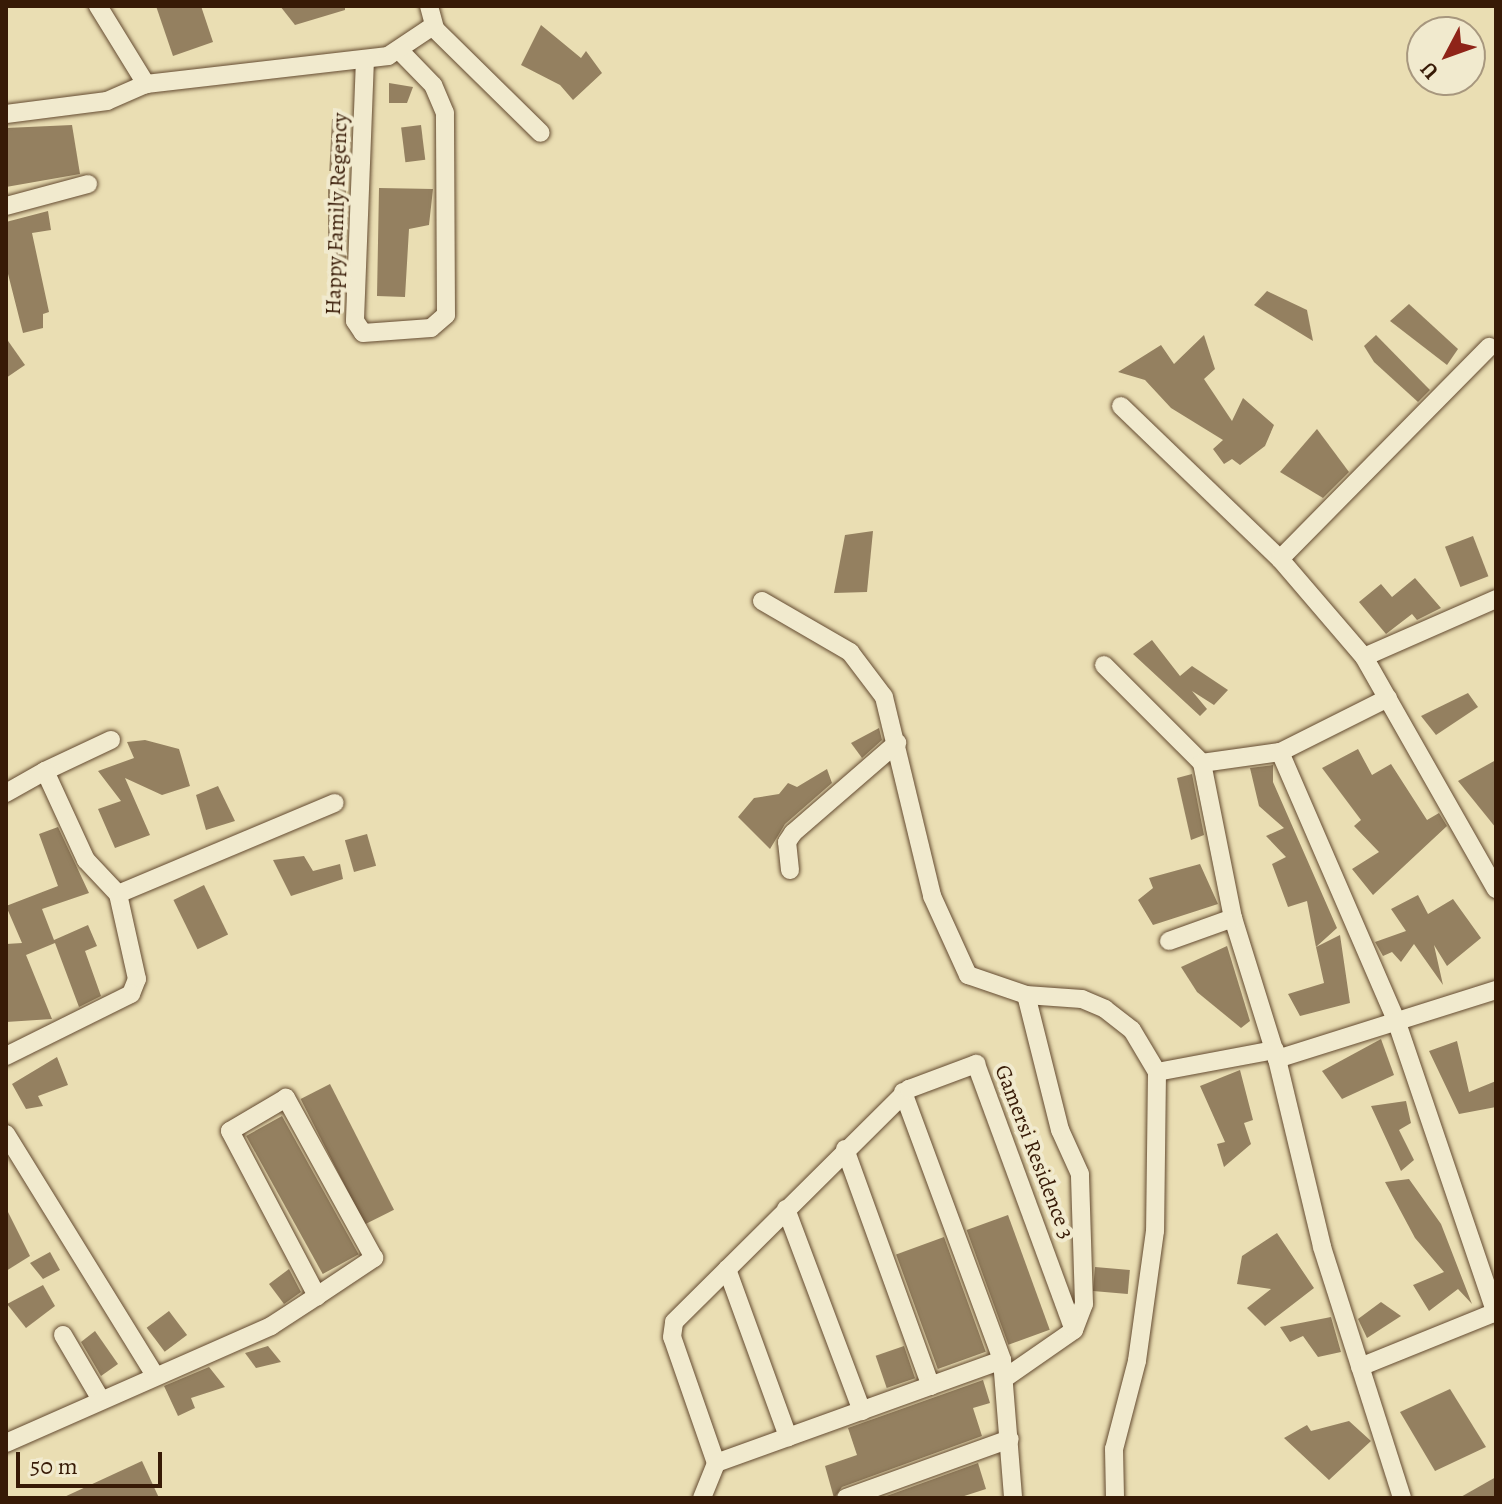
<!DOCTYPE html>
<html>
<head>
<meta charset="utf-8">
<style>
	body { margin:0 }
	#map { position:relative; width:1502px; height:1504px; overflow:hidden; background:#eadeb3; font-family:Alegreya,serif }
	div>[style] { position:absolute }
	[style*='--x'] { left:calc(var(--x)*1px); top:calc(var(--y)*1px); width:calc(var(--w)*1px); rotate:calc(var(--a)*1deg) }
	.building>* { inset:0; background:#948060; transform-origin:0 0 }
	.roads { filter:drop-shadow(0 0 2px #644b31) drop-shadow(0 0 2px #644b31) }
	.street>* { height:18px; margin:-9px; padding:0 9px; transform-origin:9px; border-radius:9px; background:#f1eace }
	span { translate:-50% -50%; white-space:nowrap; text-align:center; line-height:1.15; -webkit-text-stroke:8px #f1eace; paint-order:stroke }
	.street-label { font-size:22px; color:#371a06 }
	.frame { position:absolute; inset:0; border:8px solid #371a06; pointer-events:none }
	.north { position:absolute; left:1406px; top:16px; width:80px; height:80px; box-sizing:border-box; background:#f1eace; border:2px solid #a7977e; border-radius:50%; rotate:229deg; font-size:22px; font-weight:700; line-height:32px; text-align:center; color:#371a06 }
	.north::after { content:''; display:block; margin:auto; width:28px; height:36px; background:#8f2418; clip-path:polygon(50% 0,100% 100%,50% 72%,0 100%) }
	.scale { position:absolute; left:16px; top:1452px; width:146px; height:36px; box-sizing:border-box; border:4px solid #371a06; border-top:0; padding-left:10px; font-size:24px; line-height:28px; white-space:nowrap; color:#371a06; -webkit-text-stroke:6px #f1eace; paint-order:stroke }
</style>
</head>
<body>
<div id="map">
	<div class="building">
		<i style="clip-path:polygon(156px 6px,201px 6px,213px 42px,173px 56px)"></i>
		<i style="clip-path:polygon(280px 6px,345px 6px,345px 10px,295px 25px)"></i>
		<i style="clip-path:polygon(541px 25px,581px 58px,586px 51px,602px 73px,573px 100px,560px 85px,521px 65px)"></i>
		<i style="clip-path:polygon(389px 83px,413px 87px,407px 103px,389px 103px)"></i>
		<i style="left:332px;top:119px;width:17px;height:52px;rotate:3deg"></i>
		<i style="clip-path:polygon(72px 125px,80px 174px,6px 187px,6px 128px)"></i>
		<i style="left:421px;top:125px;width:35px;height:20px;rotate:83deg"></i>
		<i style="left:328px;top:187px;width:18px;height:89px"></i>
		<i style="clip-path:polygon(379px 188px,433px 189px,429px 225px,409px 229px,405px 297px,377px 296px)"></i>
		<i style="clip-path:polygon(48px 211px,51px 230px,32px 233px,49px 312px,43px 314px,43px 328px,23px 333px,6px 266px,6px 222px)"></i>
		<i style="clip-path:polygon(1267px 291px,1307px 310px,1313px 341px,1254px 305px)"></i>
		<i style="clip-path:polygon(1409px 304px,1458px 349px,1447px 365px,1390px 321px)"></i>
		<i style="clip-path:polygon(1204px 335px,1215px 369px,1204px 379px,1232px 421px,1243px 398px,1274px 425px,1265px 446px,1240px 465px,1232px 459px,1224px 464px,1213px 449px,1223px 440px,1171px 408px,1145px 380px,1118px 372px,1161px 345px,1174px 364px)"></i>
		<i style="clip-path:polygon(1376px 335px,1430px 390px,1418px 402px,1374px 362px,1364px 346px)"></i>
		<i style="clip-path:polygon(6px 338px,25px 365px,6px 378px)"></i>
		<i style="clip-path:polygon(1317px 429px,1349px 472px,1323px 498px,1280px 472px)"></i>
		<i style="clip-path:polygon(873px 531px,867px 592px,834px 593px,845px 535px)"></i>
		<i style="left:1473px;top:536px;width:43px;height:30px;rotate:69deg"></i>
		<i style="clip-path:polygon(1415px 578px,1441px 608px,1417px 620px,1412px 614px,1386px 634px,1359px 602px,1381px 584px,1392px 597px)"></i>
		<i style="clip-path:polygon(1152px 640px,1180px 676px,1192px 666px,1228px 690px,1214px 705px,1192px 691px,1207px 709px,1200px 716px,1133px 654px)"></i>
		<i style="clip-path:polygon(1468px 693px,1478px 707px,1436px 735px,1421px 716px)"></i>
		<i style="clip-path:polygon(879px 728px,882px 740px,862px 758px,851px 743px)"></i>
		<i style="clip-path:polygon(145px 740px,179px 749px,190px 786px,162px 795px,125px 778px,150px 835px,115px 848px,98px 809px,121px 801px,98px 771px,134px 758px,127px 742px)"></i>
		<i style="clip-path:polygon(1358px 749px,1372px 775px,1391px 764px,1427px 820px,1439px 813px,1447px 826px,1373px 895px,1352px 869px,1379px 852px,1354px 826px,1361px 820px,1322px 768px)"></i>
		<i style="clip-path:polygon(1496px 760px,1496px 828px,1458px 781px)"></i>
		<i style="clip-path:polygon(1273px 765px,1273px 782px,1337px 928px,1316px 947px,1307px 901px,1288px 907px,1272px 864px,1286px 857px,1266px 836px,1284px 828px,1259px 806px,1250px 768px)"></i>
		<i style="clip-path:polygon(827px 769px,832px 783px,785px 824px,770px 849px,738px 817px,754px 798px,779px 794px,788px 783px,797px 787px)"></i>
		<i style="clip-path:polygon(1192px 774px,1204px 835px,1191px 840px,1177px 778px)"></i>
		<i style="clip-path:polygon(218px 786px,235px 821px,206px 830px,196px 795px)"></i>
		<i style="clip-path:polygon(58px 827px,89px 893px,42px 909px,54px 940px,88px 925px,97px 946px,85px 951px,101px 996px,79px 1007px,55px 943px,26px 955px,52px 1019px,6px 1022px,6px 944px,22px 943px,6px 906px,58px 886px,39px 834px)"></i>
		<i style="left:367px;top:834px;width:33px;height:23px;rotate:74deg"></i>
		<i style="clip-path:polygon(304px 856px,313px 871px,340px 864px,343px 879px,291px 896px,273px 860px)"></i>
		<i style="clip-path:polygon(1200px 864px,1218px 904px,1153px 925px,1138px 900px,1153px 888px,1149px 878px)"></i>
		<i style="left:204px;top:885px;width:55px;height:34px;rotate:64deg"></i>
		<i style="clip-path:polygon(1418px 895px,1428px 914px,1453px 899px,1481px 938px,1447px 966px,1434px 945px,1443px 985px,1414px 944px,1401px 962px,1392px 952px,1383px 956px,1375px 942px,1406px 931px,1391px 909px)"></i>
		<i style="clip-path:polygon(1340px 935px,1350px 1003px,1300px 1016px,1288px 994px,1324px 983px,1316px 947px)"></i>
		<i style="clip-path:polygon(1227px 946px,1250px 1021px,1241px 1028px,1197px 992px,1181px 967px)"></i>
		<i style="clip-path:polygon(1381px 1039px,1394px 1075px,1342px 1099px,1322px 1071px)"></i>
		<i style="clip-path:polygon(1457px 1041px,1469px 1092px,1496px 1081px,1496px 1107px,1459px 1114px,1429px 1051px)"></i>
		<i style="clip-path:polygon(57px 1057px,68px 1085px,38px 1096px,43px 1106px,26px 1109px,12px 1084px)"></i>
		<i style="clip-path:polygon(1240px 1070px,1253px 1120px,1244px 1123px,1251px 1144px,1224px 1167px,1217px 1144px,1225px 1142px,1200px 1086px)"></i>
		<i style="left:330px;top:1084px;width:141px;height:33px;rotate:63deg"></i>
		<i style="clip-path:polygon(1406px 1101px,1411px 1123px,1399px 1130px,1414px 1160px,1401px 1171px,1371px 1106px)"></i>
		<i style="left:282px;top:1116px;width:158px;height:41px;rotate:61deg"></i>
		<i style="clip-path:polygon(1409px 1179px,1441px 1224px,1472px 1304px,1458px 1289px,1429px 1311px,1413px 1285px,1444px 1272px,1415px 1238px,1385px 1182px)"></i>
		<i style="clip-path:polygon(6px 1208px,30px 1256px,6px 1271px)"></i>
		<i style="left:1008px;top:1215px;width:122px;height:44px;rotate:70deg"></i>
		<i style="clip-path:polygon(1277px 1233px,1314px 1288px,1265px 1326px,1247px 1308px,1271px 1289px,1237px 1284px,1242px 1256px)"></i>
		<i style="left:944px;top:1237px;width:122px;height:51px;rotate:70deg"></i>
		<i style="clip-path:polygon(50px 1252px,60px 1270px,43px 1279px,30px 1263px)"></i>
		<i style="left:1095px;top:1267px;width:35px;height:24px;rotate:5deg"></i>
		<i style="clip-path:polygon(289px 1269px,301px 1292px,284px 1304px,269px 1284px)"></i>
		<i style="clip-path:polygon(43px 1285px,55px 1306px,26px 1328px,7px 1304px)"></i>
		<i style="clip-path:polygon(1381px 1302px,1401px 1316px,1367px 1338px,1358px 1319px)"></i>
		<i style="left:169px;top:1311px;width:30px;height:28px;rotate:53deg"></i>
		<i style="clip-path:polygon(1331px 1317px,1341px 1352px,1318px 1357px,1303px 1336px,1290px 1342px,1280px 1327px)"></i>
		<i style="clip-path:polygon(95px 1331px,118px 1364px,101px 1376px,81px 1342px)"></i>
		<i style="clip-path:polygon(268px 1346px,281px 1362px,256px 1368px,245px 1353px)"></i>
		<i style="left:904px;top:1346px;width:34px;height:30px;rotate:71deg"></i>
		<i style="clip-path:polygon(209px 1367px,225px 1387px,191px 1398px,195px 1408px,178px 1416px,164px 1386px)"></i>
		<i style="clip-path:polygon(983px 1380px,990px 1403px,973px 1408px,982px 1436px,842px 1487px,834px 1498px,825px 1466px,857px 1455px,848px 1428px)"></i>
		<i style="clip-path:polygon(1450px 1389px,1486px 1447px,1435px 1471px,1400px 1412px)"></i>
		<i style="clip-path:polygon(1349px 1421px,1371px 1441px,1329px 1480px,1284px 1438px,1307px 1425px,1311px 1431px)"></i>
		<i style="clip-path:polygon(142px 1461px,159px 1498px,62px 1498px)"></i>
		<i style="clip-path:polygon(978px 1463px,986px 1489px,958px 1498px,881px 1498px)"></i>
		<i style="clip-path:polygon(1496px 1477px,1496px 1498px,1459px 1498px)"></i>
	</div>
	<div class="roads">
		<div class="street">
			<i style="--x:98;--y:6;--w:92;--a:58.4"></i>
			<i style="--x:429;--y:6;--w:24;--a:75"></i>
			<i style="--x:435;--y:29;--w:148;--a:44.5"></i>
			<i style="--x:365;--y:59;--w:262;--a:92.2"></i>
			<i style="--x:355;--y:321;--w:14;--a:56"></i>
			<i style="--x:363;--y:333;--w:68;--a:-4.2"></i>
			<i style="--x:431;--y:328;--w:20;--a:-41"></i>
			<i style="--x:446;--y:315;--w:202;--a:-90.3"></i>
			<i style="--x:445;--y:113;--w:30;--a:-113"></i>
			<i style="--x:433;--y:85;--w:49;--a:-134.2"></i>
			<i style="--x:6;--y:114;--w:102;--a:-7.3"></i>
			<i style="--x:107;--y:101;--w:43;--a:-23.6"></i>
			<i style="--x:146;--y:84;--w:244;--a:-6.6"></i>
			<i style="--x:388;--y:56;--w:54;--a:-33.7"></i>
			<i style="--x:6;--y:206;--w:85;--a:-15"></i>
			<i style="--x:1121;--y:406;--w:221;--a:43.9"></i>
			<i style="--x:1280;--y:559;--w:129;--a:49.4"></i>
			<i style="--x:1364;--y:657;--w:267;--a:60.4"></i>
			<i style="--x:1280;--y:559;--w:298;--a:-45.4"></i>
			<i style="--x:762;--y:601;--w:102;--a:30.1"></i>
			<i style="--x:850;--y:652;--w:56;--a:52.9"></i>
			<i style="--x:884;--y:697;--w:205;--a:76.4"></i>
			<i style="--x:932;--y:896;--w:87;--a:65.5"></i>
			<i style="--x:968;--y:975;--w:61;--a:19"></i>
			<i style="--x:1026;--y:995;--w:56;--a:4.1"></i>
			<i style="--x:1082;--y:999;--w:25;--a:23"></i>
			<i style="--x:1105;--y:1009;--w:34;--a:38"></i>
			<i style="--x:1132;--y:1030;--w:49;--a:59.2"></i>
			<i style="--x:1157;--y:1072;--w:159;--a:90.7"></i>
			<i style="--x:1155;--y:1231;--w:131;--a:97.9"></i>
			<i style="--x:1137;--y:1361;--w:91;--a:104.6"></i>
			<i style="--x:1114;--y:1449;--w:49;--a:88.8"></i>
			<i style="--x:1364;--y:657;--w:144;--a:-23.7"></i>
			<i style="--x:1104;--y:665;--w:139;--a:45"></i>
			<i style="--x:1388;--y:698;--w:121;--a:153.4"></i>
			<i style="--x:1280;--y:752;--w:79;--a:172"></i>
			<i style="--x:1202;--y:763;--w:158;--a:78.7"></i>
			<i style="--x:1233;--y:918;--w:148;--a:72.7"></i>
			<i style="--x:1277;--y:1059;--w:193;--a:76.5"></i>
			<i style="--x:1322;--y:1247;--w:263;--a:72.3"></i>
			<i style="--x:1280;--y:752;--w:295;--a:66.6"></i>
			<i style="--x:1397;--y:1023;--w:307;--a:71.2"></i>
			<i style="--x:45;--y:771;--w:73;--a:-25.2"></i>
			<i style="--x:6;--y:793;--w:45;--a:-29.4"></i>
			<i style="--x:45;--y:771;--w:98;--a:65.3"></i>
			<i style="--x:86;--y:860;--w:47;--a:46.7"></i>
			<i style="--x:118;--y:894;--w:87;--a:77.4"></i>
			<i style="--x:137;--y:979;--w:16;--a:112"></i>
			<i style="--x:131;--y:994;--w:140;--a:153.6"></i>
			<i style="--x:790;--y:870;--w:28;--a:-96"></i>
			<i style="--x:787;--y:842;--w:11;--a:-56"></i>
			<i style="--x:793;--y:833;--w:138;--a:-40.9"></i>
			<i style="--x:118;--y:894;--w:235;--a:-22.8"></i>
			<i style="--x:1169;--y:941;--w:68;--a:-19.8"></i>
			<i style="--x:1277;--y:1059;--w:230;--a:-17.5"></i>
			<i style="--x:1157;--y:1072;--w:120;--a:-10.6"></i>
			<i style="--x:903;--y:1092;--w:286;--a:69.7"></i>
			<i style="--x:1002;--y:1360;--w:138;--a:85.4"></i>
			<i style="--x:6;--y:1134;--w:282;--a:58.3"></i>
			<i style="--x:845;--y:1149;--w:252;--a:70.1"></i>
			<i style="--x:786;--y:1209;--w:216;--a:69.4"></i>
			<i style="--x:727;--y:1269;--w:179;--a:70"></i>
			<i style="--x:63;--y:1335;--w:73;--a:59.6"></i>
			<i style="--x:1360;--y:1367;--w:147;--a:-22"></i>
			<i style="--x:1005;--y:1378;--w:84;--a:-34.8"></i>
			<i style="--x:1074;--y:1330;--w:28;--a:-69"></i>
			<i style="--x:1084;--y:1304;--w:130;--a:-91.8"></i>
			<i style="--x:1080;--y:1174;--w:48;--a:-114.4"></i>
			<i style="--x:1060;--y:1130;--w:139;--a:-104.1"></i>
			<i style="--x:6;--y:1443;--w:290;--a:-23.8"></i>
			<i style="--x:271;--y:1326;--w:55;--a:-33.1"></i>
			<i style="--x:317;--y:1296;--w:69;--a:-33.7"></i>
			<i style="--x:374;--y:1258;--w:183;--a:-118.8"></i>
			<i style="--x:286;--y:1098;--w:65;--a:149.5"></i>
			<i style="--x:230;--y:1131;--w:187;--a:62.2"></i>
			<i style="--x:716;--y:1463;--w:133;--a:-109.2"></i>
			<i style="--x:672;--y:1337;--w:15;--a:-82"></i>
			<i style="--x:674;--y:1322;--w:331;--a:-44.8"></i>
			<i style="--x:909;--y:1089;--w:72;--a:-20.5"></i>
			<i style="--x:976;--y:1064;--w:283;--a:69.8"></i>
			<i style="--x:702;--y:1498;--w:38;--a:-68"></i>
			<i style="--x:716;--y:1463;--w:304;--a:-19.8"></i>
			<i style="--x:846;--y:1498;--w:174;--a:-19.8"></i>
		</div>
	</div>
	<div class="street-label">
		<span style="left:337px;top:214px;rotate:-88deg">Happy Family Regency</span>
		<span style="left:1034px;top:1152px;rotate:69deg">Gamersi Residence 3</span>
	</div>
	<div class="frame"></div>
	<div class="north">U</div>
	<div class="scale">50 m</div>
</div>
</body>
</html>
